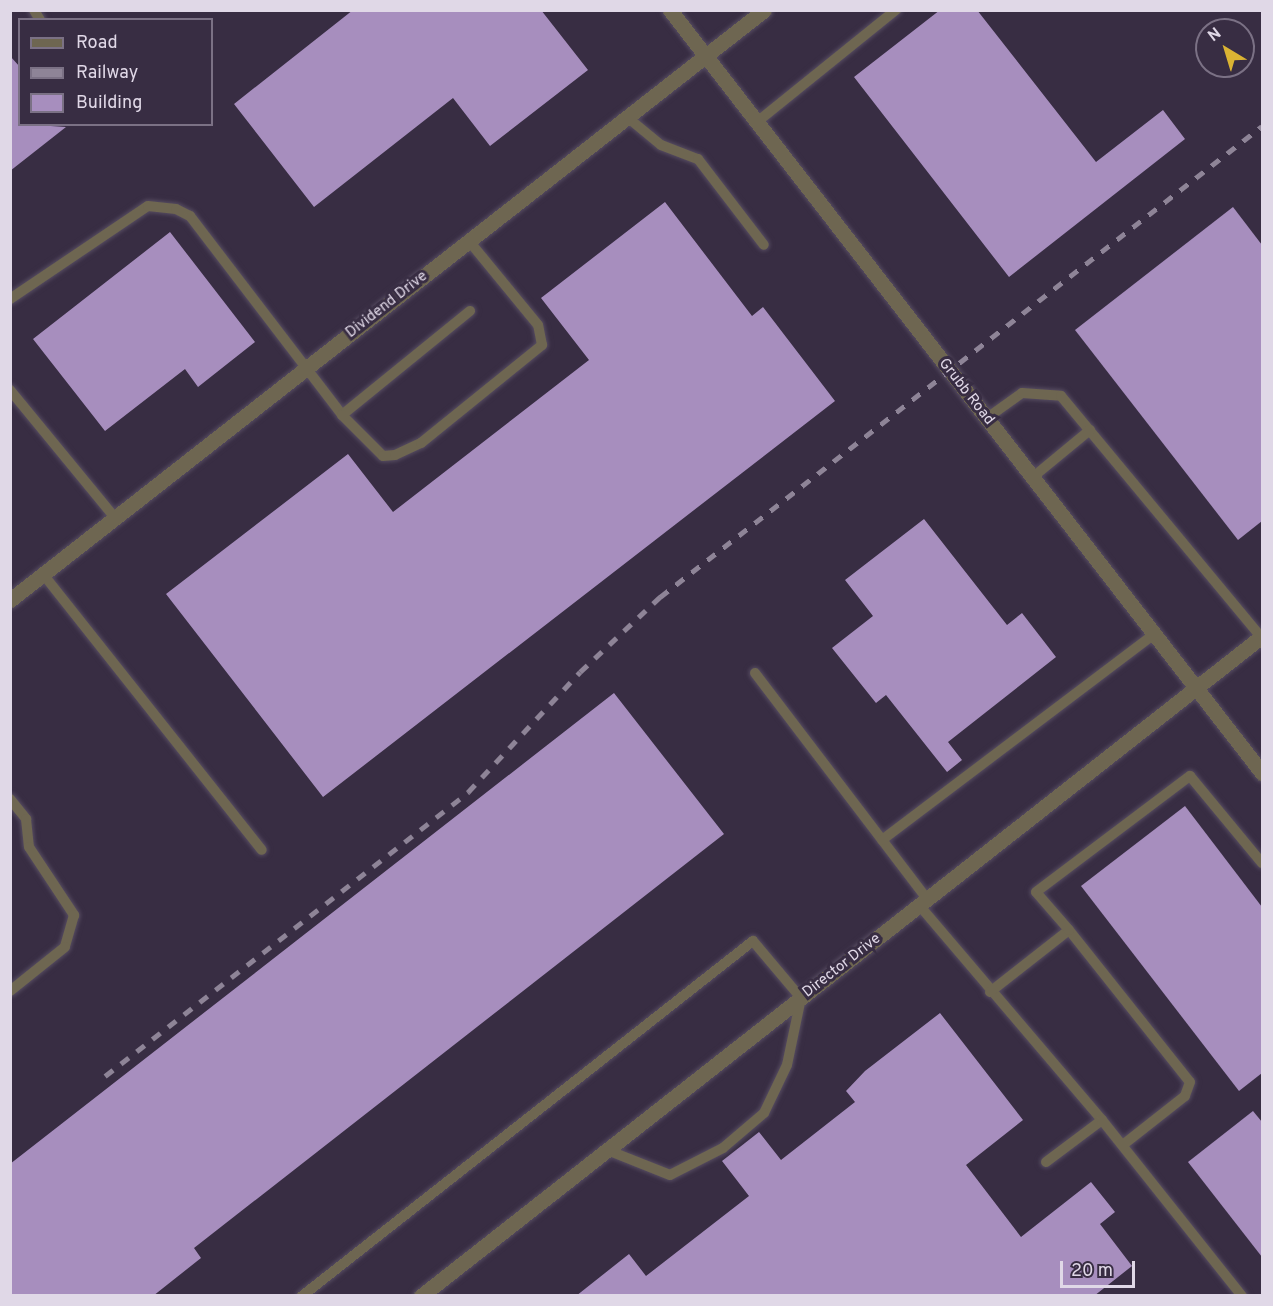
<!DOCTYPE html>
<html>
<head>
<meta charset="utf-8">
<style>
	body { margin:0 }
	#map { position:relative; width:1273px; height:1306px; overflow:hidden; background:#382d43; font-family:Overpass,sans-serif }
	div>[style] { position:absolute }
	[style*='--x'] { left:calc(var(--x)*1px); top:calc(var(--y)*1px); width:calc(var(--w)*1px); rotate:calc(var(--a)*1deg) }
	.building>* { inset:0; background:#a78ebe }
	.roads { filter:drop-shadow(0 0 2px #564c61) drop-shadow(0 0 2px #564c61) }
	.lane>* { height:10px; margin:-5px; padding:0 5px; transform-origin:5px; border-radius:5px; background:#6e6651 }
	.street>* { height:15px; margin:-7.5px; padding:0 7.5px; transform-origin:7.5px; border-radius:7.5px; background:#6e6651 }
	.rail>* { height:4.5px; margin-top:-2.25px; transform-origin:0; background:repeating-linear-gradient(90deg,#8e8497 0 10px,transparent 0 20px) }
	span { translate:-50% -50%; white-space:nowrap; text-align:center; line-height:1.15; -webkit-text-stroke:6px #382d43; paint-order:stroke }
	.street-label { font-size:15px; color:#e0d8e7 }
	.frame { position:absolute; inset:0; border:12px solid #e0d8e7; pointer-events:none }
	.legend { position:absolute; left:18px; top:18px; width:195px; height:108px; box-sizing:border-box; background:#382d43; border:2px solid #7b7185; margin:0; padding:8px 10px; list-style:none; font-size:18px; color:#e0d8e7 }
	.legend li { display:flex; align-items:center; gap:12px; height:30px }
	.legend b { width:30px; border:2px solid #7b7185 }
	.north { position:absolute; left:1195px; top:18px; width:60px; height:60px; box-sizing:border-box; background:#382d43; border:2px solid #7b7185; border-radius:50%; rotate:322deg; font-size:16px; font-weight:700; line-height:24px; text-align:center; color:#e0d8e7 }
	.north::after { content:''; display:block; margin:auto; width:21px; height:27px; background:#dab333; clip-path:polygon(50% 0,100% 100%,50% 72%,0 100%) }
	.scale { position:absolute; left:1060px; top:1261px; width:75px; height:27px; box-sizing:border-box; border:3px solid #e0d8e7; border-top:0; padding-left:8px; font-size:18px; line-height:21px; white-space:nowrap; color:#e0d8e7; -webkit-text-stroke:4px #382d43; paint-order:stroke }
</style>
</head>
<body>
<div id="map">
	<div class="building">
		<i style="clip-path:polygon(353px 10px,541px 10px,588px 70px,490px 146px,453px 98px,314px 207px,234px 104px)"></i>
		<i style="clip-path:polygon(940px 10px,977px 10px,1096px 162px,1163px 110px,1185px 139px,1009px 277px,854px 77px)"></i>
		<i style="clip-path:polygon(10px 56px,20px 67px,20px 124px,66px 127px,10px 171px)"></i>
		<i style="clip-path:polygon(665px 202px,752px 316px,763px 307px,835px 401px,323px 797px,166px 594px,348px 454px,393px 512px,589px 360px,541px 298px)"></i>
		<i style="clip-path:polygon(1233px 207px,1262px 245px,1262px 521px,1238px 540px,1075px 330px)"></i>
		<i style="clip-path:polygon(170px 232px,255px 342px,198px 387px,185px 369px,105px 431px,33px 339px)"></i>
		<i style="clip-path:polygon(924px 519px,1007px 625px,1022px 613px,1056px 657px,948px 742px,962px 760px,947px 772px,886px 695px,876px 703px,832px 648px,873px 616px,845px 580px)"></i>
		<i style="clip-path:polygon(614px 693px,724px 834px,194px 1248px,201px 1258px,153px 1296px,10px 1296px,10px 1164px)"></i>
		<i style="clip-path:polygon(1185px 806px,1262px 907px,1262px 1073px,1239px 1091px,1081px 886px)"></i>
		<i style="clip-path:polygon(940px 1013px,1023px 1120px,966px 1165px,1021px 1237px,1091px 1182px,1115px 1212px,1100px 1224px,1132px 1266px,1094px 1296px,576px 1296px,629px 1254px,646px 1276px,749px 1196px,722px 1161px,759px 1132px,781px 1160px,855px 1102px,846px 1091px,865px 1071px)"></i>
		<i style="clip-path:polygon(1253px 1111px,1262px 1122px,1262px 1257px,1188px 1162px)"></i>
	</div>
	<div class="roads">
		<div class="lane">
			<i style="--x:34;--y:10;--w:12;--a:59"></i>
			<i style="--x:627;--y:117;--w:44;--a:39.5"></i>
			<i style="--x:661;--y:145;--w:40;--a:21"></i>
			<i style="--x:698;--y:159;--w:108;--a:52.5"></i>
			<i style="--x:757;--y:122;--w:179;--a:-38.9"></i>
			<i style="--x:10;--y:299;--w:166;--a:-34"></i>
			<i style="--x:148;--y:206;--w:28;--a:6"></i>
			<i style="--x:176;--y:209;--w:16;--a:27"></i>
			<i style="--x:190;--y:216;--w:250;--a:52.6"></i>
			<i style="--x:342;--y:415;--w:165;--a:-39.1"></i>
			<i style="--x:10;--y:390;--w:166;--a:50.6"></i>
			<i style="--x:342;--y:415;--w:58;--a:45"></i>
			<i style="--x:383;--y:456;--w:12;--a:-5"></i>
			<i style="--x:395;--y:455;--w:29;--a:-25"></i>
			<i style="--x:421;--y:443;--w:156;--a:-39"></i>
			<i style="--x:542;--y:345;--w:20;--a:-101"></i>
			<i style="--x:538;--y:325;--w:109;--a:-129.4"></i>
			<i style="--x:987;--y:418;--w:43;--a:-35.5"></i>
			<i style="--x:1022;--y:393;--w:39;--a:4"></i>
			<i style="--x:1061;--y:396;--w:313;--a:50.3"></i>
			<i style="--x:1033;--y:477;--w:74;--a:-39.5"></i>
			<i style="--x:43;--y:574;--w:352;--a:51.6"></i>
			<i style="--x:755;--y:673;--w:284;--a:52.7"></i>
			<i style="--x:10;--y:799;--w:26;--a:51"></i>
			<i style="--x:26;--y:819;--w:28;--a:84"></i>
			<i style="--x:29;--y:847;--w:82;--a:56.5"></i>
			<i style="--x:74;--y:915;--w:33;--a:106"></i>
			<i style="--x:65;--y:947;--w:70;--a:141.3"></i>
			<i style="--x:882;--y:840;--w:341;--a:-37.1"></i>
			<i style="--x:919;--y:905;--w:282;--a:49.6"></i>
			<i style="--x:1102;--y:1120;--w:70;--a:143.1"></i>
			<i style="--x:1069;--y:930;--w:194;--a:51.5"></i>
			<i style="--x:1190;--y:1082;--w:15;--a:110"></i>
			<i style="--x:1185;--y:1096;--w:78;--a:141.8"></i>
			<i style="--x:990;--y:992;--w:100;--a:-38.1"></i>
			<i style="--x:1069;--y:930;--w:50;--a:-131"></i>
			<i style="--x:1036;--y:892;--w:193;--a:-37"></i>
			<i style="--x:1190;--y:776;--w:113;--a:50.4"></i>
			<i style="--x:1102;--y:1120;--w:225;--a:51.5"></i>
			<i style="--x:302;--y:1296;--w:574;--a:-38.21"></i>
			<i style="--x:753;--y:941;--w:75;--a:49.9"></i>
			<i style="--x:801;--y:998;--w:68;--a:101.8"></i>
			<i style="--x:787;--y:1065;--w:53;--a:115.6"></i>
			<i style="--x:764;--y:1113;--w:54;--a:139.5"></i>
			<i style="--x:723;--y:1148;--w:59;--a:153"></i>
			<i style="--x:670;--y:1175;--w:68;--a:-158.4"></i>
		</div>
		<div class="street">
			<i style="--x:670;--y:10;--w:966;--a:52.19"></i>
			<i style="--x:10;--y:600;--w:957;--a:-38.04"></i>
			<i style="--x:421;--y:1296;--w:1069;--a:-38.12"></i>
		</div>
	</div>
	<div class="rail">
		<i style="--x:105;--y:1076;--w:461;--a:-38"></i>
		<i style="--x:468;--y:792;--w:164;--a:-47"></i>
		<i style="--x:580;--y:672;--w:110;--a:-43.2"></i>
		<i style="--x:660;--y:597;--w:764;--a:-38.04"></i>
	</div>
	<div class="street-label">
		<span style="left:387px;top:305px;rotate:-38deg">Dividend Drive</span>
		<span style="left:966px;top:392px;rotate:52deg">Grubb Road</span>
		<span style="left:842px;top:966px;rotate:-38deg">Director Drive</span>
	</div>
	<div class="frame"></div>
	<ul class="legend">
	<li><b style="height:8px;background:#6e6651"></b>Road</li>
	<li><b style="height:8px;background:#8e8497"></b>Railway</li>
	<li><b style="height:16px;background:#a78ebe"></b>Building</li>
	</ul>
	<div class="north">N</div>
	<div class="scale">20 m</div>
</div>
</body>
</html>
